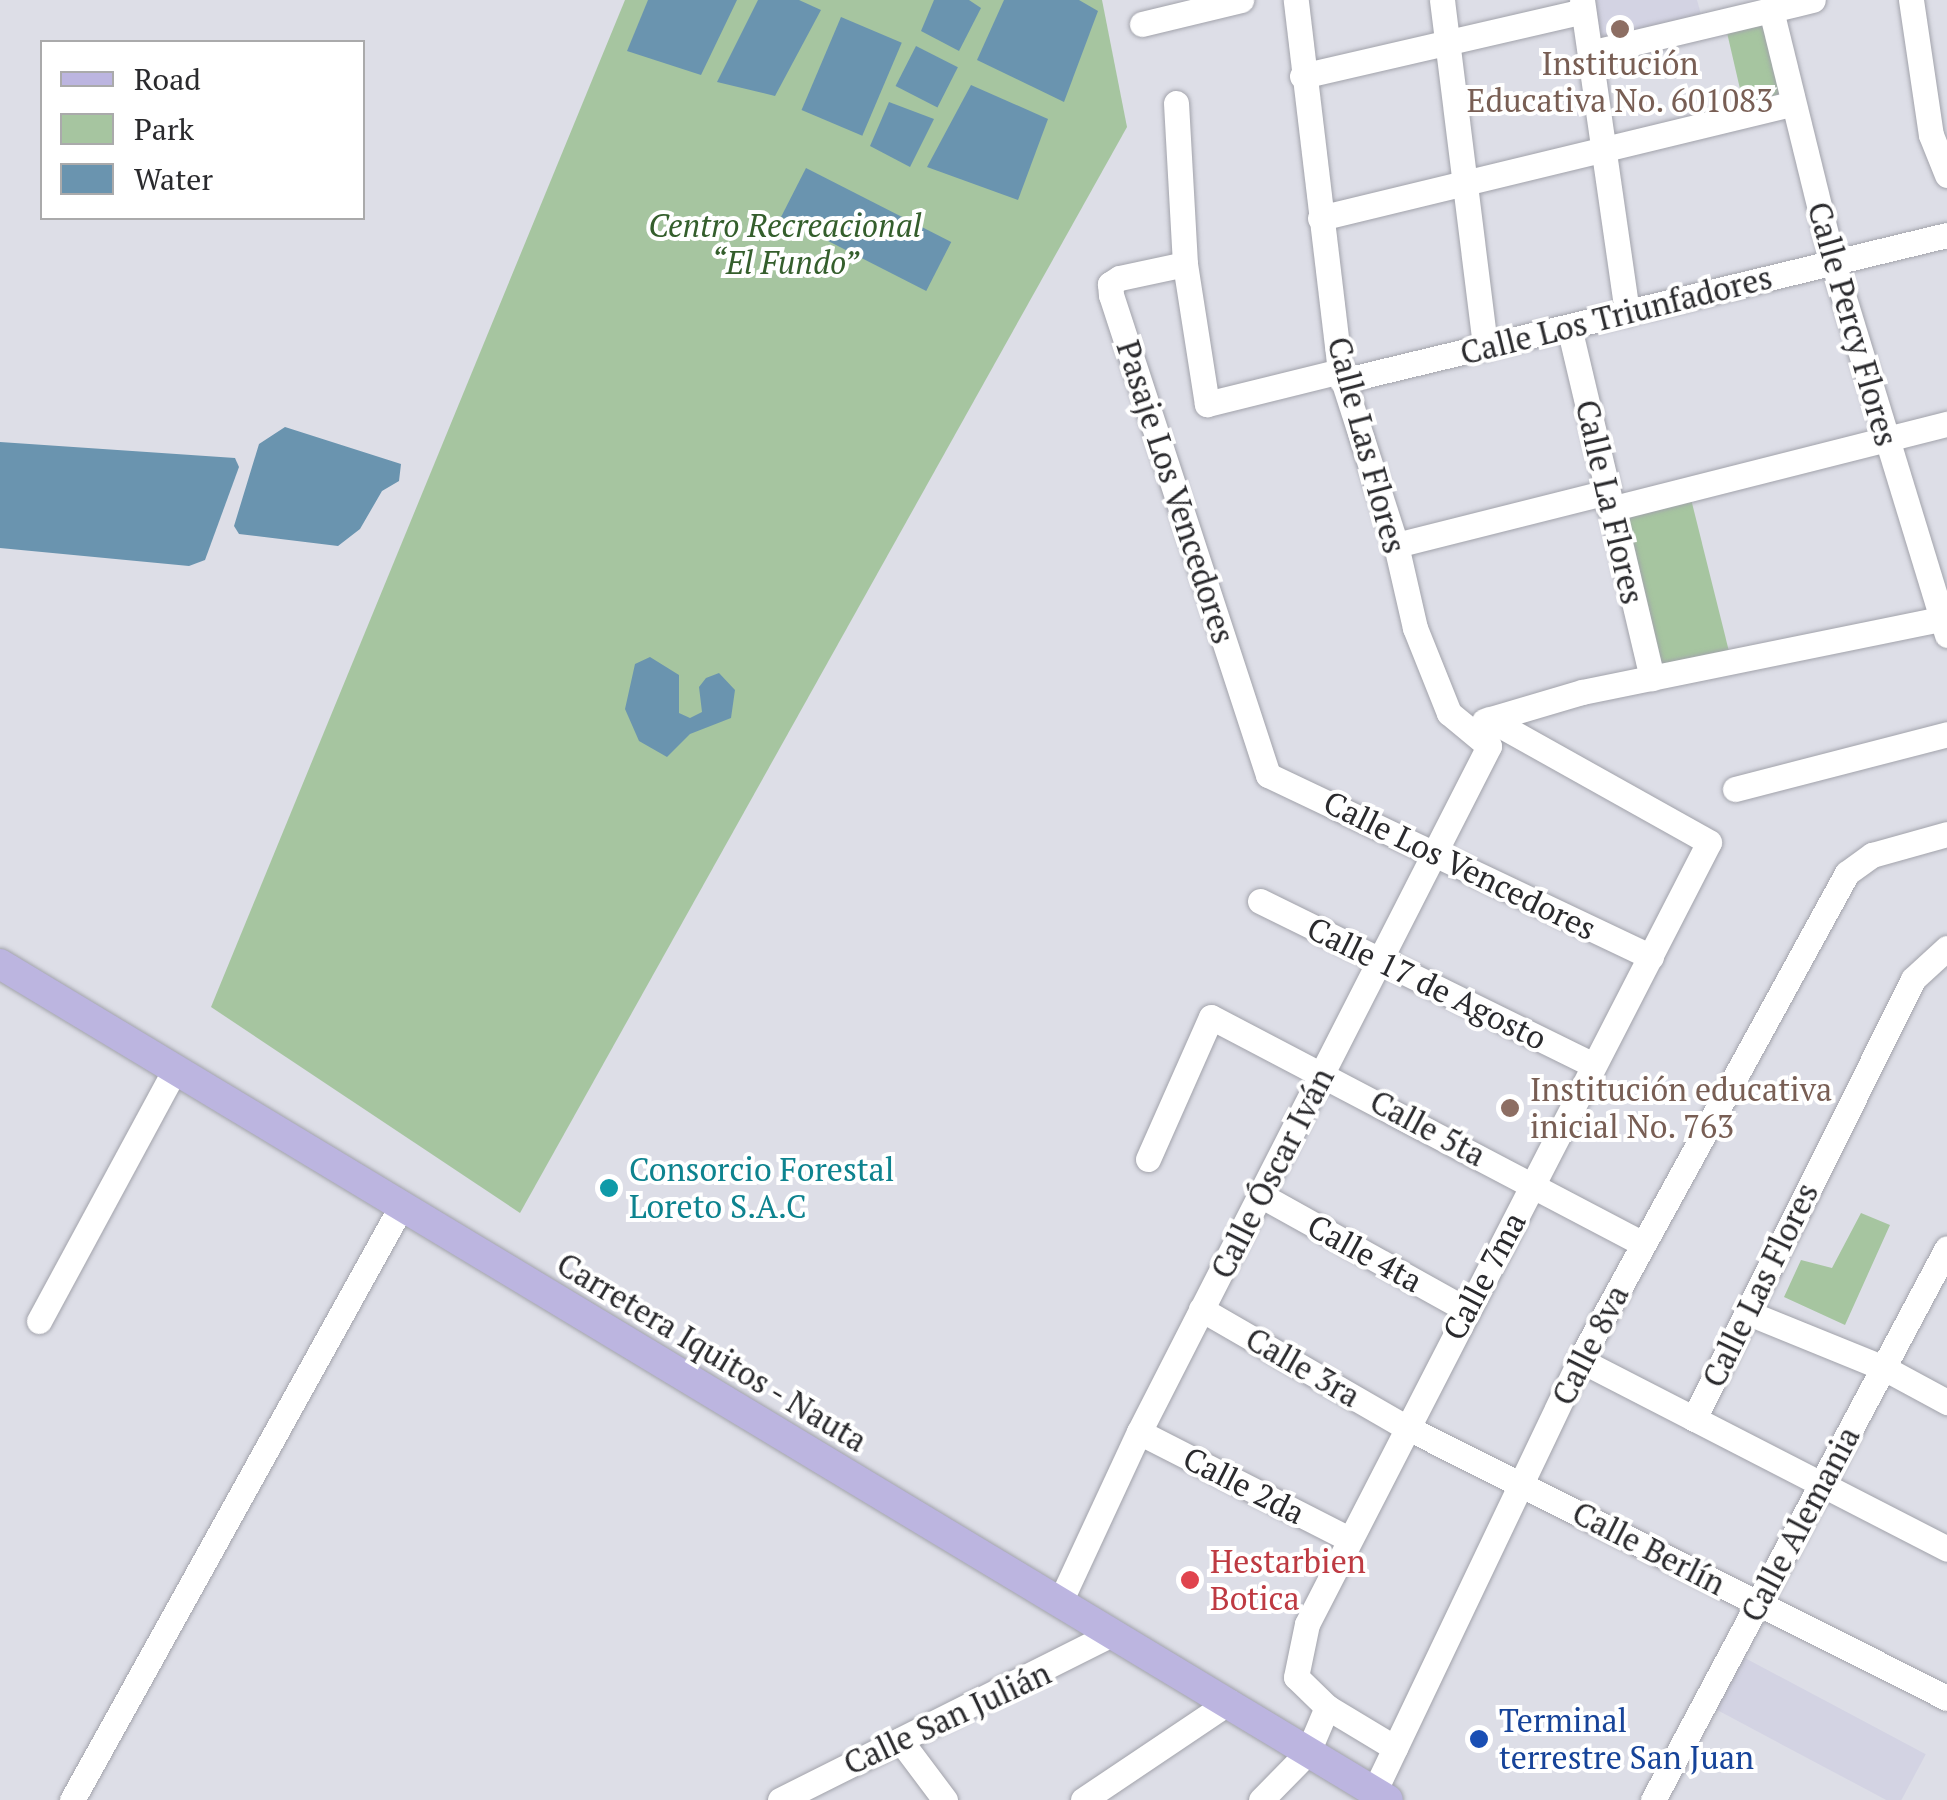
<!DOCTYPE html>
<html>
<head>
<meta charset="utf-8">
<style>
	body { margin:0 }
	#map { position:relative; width:1947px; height:1800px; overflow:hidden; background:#dddee7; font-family:"PT Serif",serif }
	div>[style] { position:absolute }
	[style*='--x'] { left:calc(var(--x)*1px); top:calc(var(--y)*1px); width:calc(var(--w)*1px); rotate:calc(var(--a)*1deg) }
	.built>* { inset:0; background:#d3d3e3; transform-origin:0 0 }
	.green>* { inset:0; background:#a6c5a0; transform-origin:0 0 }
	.water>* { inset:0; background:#6a94af; transform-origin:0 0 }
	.roads { filter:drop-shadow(0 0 2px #a2a3ab) drop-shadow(0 0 2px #a2a3ab) }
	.minor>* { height:25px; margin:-12.5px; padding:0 12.5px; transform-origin:12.5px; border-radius:12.5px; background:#fff }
	.major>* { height:30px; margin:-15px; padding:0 15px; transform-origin:15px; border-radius:15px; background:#bcb5e0 }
	.dots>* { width:28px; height:28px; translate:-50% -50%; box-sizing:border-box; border:5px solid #fff; border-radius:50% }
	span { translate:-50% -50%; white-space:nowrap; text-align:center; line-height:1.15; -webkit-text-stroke:8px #fff; paint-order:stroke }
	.education-label { font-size:32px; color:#785e54 }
	.left { translate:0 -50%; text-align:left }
	.park-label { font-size:32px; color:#345e2c; font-style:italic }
	.street-label { font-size:32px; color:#2a2a2d }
	.culture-label { font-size:32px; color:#0d838f }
	.health-label { font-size:32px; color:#be3a42 }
	.transit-label { font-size:32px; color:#164399 }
	.legend { position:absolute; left:40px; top:40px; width:325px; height:180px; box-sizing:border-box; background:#fff; border:2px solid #aaaaab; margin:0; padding:12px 18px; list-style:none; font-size:30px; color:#2a2a2d }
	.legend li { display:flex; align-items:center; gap:20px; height:50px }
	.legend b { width:50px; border:2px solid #aaaaab }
</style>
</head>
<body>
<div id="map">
	<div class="built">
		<i style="clip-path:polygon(1588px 0,1697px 0,1702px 18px,1594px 40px)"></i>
		<i style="left:1743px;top:1657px;width:207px;height:59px;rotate:28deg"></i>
	</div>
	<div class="green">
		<i style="clip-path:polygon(625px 0,1102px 0,1127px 127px,520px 1213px,211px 1007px)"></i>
		<i style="left:1768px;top:19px;width:83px;height:43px;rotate:77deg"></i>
		<i style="left:1691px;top:499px;width:159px;height:72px;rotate:76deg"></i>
		<i style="clip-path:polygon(1861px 1213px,1890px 1225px,1845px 1325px,1784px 1297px,1801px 1260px,1832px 1268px)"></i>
	</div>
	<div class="water">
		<i style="clip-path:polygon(648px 0,737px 0,701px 75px,627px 51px)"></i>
		<i style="clip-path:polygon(758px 0,799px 0,821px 10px,775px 96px,717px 82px)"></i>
		<i style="clip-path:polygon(934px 0,969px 0,981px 8px,959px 51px,921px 31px)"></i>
		<i style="clip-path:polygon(1004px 0,1079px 0,1098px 11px,1064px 102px,977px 60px)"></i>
		<i style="left:841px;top:17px;width:66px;height:101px;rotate:23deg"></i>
		<i style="left:916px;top:46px;width:47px;height:45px;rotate:27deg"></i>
		<i style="clip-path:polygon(971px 85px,1048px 119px,1018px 200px,927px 167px)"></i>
		<i style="clip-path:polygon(889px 102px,934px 119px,910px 167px,870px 146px)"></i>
		<i style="left:806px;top:168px;width:163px;height:55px;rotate:27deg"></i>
		<i style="clip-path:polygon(285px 427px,401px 464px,399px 481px,382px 491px,360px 529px,338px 546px,239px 534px,234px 526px,259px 444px)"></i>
		<i style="clip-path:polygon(0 442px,235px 458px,239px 467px,205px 560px,189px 566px,0 548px)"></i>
		<i style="clip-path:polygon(650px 657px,679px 675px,679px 713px,690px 718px,702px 712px,699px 687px,706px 678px,719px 673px,735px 690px,731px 718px,690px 734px,667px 757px,639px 741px,625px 709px,635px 664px)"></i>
	</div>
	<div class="roads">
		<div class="minor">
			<i style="--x:1442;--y:0;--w:350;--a:82.9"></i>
			<i style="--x:1582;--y:0;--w:316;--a:81.8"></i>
			<i style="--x:1911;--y:0;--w:136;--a:81.6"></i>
			<i style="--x:1931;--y:135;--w:43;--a:68.2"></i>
			<i style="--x:1771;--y:10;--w:260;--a:76.2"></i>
			<i style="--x:1833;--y:262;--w:390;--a:73"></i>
			<i style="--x:1142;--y:24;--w:102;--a:-13.6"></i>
			<i style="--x:1590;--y:53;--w:229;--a:-13.4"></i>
			<i style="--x:1302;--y:76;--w:288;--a:-13"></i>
			<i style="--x:1176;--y:103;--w:161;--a:86.8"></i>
			<i style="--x:1185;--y:264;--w:142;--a:81.1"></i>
			<i style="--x:1207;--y:404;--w:137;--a:-13.9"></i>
			<i style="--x:1320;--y:218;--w:485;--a:-13.6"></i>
			<i style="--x:1185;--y:264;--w:67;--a:168"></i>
			<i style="--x:1119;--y:278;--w:11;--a:146"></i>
			<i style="--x:1110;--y:284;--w:11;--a:85"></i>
			<i style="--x:1111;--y:295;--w:505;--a:71.89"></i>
			<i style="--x:1268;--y:775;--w:424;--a:25.4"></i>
			<i style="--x:1569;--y:327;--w:361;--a:76.7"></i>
			<i style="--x:1342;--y:381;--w:622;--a:-13.57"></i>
			<i style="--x:1610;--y:509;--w:348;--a:-14.2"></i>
			<i style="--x:1396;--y:545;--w:218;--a:-14.1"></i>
			<i style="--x:1484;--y:721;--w:102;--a:-16.5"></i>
			<i style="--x:1582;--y:692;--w:372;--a:-11.5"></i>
			<i style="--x:1735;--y:789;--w:219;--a:-14.5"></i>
			<i style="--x:1260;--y:901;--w:371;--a:26.2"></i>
			<i style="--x:1148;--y:1159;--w:155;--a:-66.1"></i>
			<i style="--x:1211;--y:1017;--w:487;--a:27.7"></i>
			<i style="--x:1264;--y:1197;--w:232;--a:29.1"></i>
			<i style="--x:1201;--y:1309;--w:234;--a:30"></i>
			<i style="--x:1404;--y:1426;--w:607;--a:26.61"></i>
			<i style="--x:1746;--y:1312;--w:149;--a:22.1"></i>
			<i style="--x:1884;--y:1368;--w:72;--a:28.4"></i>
			<i style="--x:39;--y:1321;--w:286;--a:-61.6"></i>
			<i style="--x:1580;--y:1360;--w:413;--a:27.2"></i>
			<i style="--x:1694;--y:1419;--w:491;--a:-63.5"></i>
			<i style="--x:1913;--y:979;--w:46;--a:-42.4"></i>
			<i style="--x:1139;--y:1432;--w:236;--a:27"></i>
			<i style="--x:1060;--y:1602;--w:187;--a:-65.1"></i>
			<i style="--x:1139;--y:1432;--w:770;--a:-62.97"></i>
			<i style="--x:1489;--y:746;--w:52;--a:-140.5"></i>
			<i style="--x:1449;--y:713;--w:92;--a:-111.8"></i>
			<i style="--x:1415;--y:628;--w:85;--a:-102.9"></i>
			<i style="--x:1396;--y:545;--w:183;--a:-107.8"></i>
			<i style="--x:1340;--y:371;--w:374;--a:-96.8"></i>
			<i style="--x:900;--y:1740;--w:75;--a:53.1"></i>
			<i style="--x:1395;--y:1748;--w:79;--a:-148.9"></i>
			<i style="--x:1327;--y:1707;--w:43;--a:-135.9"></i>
			<i style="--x:1296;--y:1677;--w:54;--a:-78.3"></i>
			<i style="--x:1307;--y:1624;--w:879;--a:-62.79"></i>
			<i style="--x:1709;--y:842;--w:252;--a:-150.8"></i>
			<i style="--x:1374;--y:1792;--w:479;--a:-64.5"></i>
			<i style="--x:1580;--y:1360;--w:555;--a:-61.27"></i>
			<i style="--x:1847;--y:873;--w:31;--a:-36"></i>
			<i style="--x:1872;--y:855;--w:78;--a:-15.6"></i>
			<i style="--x:72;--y:1800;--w:680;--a:-60.99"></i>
			<i style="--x:780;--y:1800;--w:373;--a:-26.6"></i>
			<i style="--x:1083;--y:1800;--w:176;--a:-33.9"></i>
			<i style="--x:1261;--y:1800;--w:67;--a:-45.6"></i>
			<i style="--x:1308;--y:1752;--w:49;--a:-67.1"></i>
			<i style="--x:1653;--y:1800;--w:625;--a:-61.96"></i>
		</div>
		<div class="major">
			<i style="--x:0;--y:964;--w:1620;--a:31.06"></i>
		</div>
	</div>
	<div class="dots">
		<i style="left:1620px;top:29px;background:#8d6e63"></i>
		<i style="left:1510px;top:1108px;background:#8d6e63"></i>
		<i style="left:609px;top:1188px;background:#0f9aa8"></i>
		<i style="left:1190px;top:1580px;background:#e0444e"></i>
		<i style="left:1479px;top:1739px;background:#1a4fb4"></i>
	</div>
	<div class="education-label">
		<span style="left:1620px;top:82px">Institución<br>Educativa No. 601083</span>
		<span class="left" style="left:1530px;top:1108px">Institución educativa<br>inicial No. 763</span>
	</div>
	<div class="park-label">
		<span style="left:785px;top:244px">Centro Recreacional<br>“El Fundo”</span>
	</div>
	<div class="street-label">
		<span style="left:1616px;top:315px;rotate:-14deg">Calle Los Triunfadores</span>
		<span style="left:1853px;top:324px;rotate:74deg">Calle Percy Flores</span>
		<span style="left:1367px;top:445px;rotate:75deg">Calle Las Flores</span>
		<span style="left:1176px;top:492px;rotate:72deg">Pasaje Los Vencedores</span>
		<span style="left:1610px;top:502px;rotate:77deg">Calle La Flores</span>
		<span style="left:1460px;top:865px;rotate:26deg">Calle Los Vencedores</span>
		<span style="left:1427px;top:983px;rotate:26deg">Calle 17 de Agosto</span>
		<span style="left:1428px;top:1128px;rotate:28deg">Calle 5ta</span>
		<span style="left:1272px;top:1173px;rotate:-63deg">Calle Óscar Iván</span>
		<span style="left:1365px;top:1253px;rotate:29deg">Calle 4ta</span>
		<span style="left:1484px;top:1276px;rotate:-62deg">Calle 7ma</span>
		<span style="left:1760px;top:1285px;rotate:-64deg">Calle Las Flores</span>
		<span style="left:1590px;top:1345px;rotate:-63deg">Calle 8va</span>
		<span style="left:712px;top:1352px;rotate:31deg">Carretera Iquitos - Nauta</span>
		<span style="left:1303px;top:1367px;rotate:30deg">Calle 3ra</span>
		<span style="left:1244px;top:1485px;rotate:27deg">Calle 2da</span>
		<span style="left:1800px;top:1524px;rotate:-62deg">Calle Alemania</span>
		<span style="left:1649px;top:1548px;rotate:27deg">Calle Berlín</span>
		<span style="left:947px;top:1718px;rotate:-25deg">Calle San Julián</span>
	</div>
	<div class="culture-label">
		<span class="left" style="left:629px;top:1188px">Consorcio Forestal<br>Loreto S.A.C</span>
	</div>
	<div class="health-label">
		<span class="left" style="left:1210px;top:1580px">Hestarbien<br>Botica</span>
	</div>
	<div class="transit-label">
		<span class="left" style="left:1499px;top:1739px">Terminal<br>terrestre San Juan</span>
	</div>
	<ul class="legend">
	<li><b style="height:12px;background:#bcb5e0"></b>Road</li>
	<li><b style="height:28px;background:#a6c5a0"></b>Park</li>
	<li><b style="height:28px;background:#6a94af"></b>Water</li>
	</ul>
</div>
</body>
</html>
